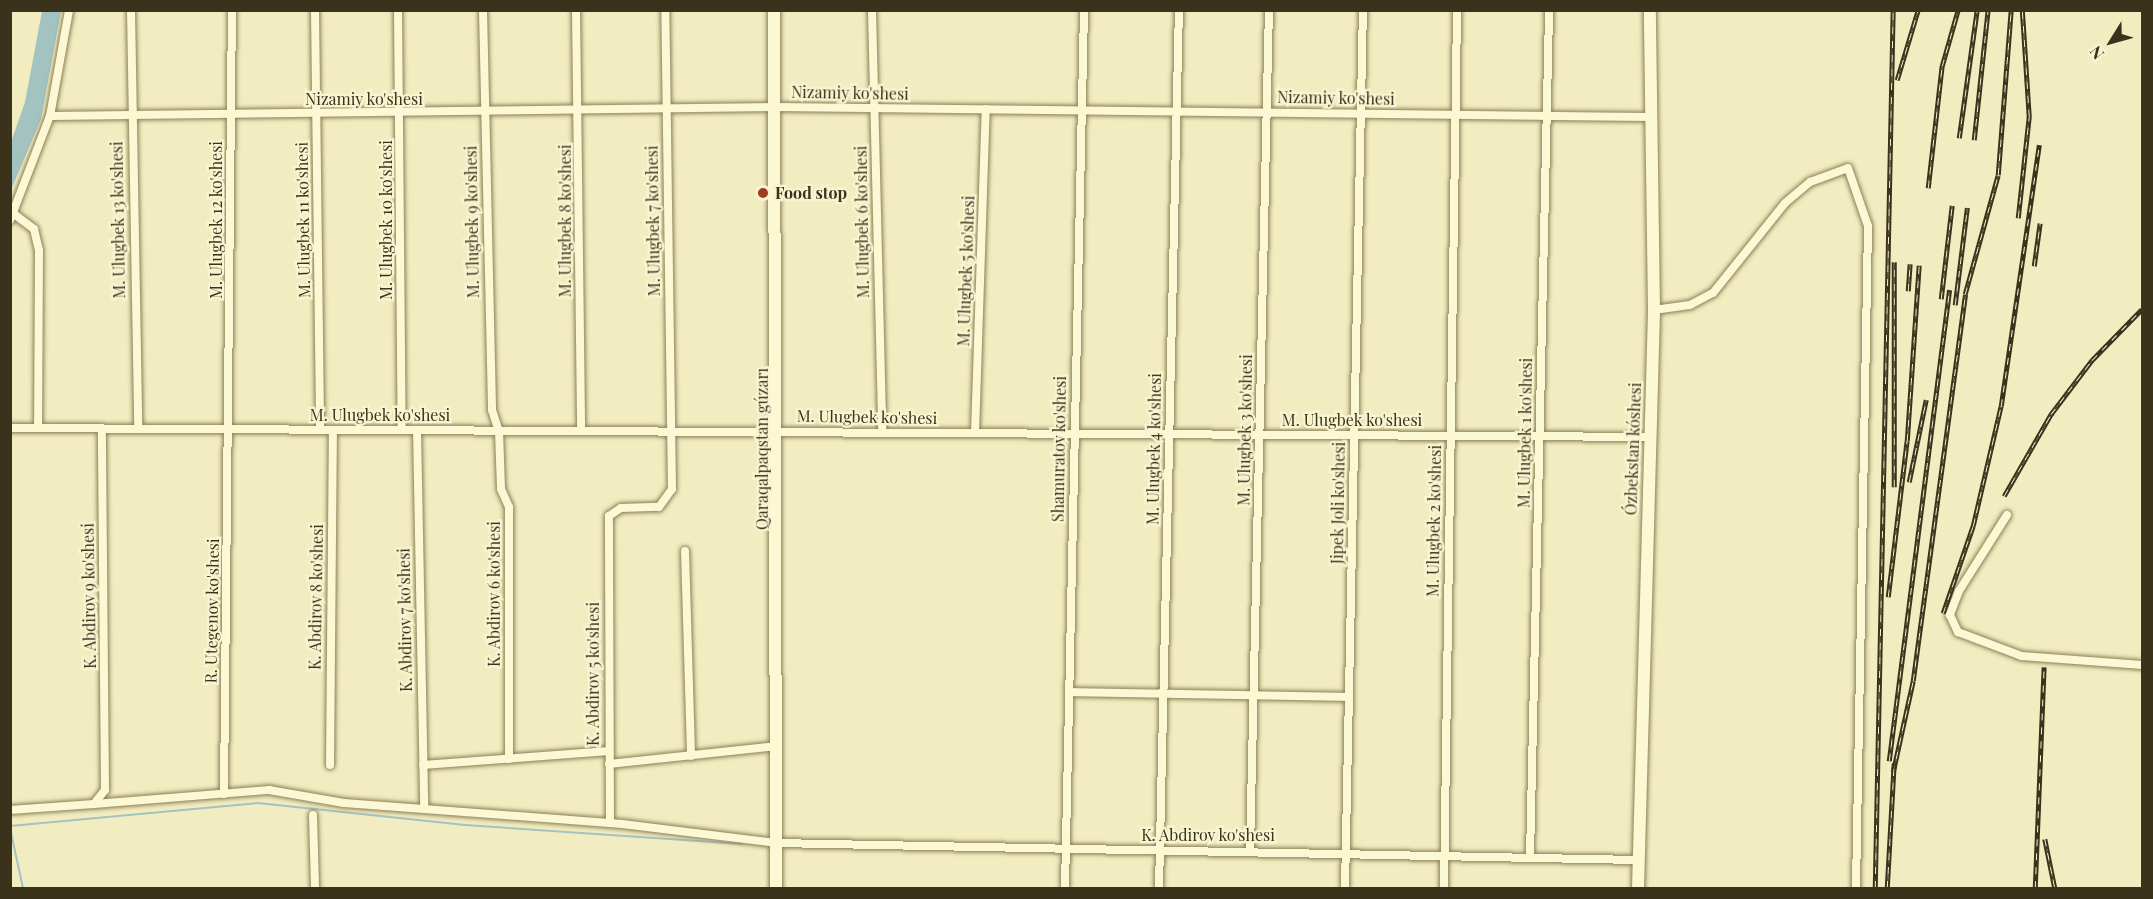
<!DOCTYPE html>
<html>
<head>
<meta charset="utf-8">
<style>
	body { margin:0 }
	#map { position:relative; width:2153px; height:899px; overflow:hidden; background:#f2edc0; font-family:"Playfair Display",serif }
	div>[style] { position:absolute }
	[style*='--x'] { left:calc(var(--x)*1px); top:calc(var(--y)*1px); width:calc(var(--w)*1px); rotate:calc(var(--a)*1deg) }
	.water>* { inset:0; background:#a3c3c1 }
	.stream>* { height:2px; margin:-1px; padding:0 1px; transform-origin:1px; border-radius:1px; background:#a3c3c1 }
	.roads { filter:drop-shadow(0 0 2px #8c7f56) drop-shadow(0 0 2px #8c7f56) }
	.street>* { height:8px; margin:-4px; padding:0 4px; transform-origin:4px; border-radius:4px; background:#fcf8d4 }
	.secondary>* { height:12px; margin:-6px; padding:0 6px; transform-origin:6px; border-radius:6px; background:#fcf8d4 }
	.rail>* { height:4.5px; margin-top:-2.25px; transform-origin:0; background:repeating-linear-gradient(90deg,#f8f5d1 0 7px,#3b321c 0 14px); box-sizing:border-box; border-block:2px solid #3b321c }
	.dots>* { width:16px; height:16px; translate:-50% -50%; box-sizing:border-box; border:3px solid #f8f5d1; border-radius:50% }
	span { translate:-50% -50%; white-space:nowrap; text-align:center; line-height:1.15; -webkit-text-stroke:4.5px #f8f5d1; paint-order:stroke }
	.street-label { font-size:16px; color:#3b321c }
	.poi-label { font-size:16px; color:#3b321c; font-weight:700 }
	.left { translate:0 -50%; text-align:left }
	.frame { position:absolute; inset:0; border:12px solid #3b321c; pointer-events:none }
	.north { position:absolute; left:2081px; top:12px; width:60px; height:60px; -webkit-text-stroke:4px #f8f5d1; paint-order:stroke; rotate:233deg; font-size:16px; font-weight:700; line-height:24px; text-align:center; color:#3b321c }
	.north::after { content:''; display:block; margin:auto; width:21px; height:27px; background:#3b321c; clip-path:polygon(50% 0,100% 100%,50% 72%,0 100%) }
</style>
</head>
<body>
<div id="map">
	<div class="water">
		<i style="clip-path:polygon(42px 11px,61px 11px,41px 119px,11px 190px,11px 142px,25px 102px)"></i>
	</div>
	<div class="stream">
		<i style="--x:10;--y:826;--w:249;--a:-5.3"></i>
		<i style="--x:258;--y:803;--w:208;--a:6.1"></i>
		<i style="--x:465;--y:825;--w:278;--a:3.9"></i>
		<i style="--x:10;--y:828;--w:61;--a:77.8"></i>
	</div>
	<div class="roads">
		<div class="street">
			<i style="--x:131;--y:10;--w:418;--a:89"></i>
			<i style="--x:315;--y:10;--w:419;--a:89.3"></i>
			<i style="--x:398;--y:10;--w:420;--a:89.5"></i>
			<i style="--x:483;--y:10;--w:400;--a:88.7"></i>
			<i style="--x:492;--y:410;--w:22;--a:72"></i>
			<i style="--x:499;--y:431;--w:58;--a:88"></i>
			<i style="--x:501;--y:489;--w:20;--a:66"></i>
			<i style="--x:509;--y:507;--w:252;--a:90"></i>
			<i style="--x:576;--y:10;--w:421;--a:89.3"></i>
			<i style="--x:872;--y:10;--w:423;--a:88.6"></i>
			<i style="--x:50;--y:116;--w:726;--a:-0.71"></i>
			<i style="--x:776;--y:107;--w:874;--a:0.66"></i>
			<i style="--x:14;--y:214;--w:25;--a:37"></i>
			<i style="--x:34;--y:229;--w:22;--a:77"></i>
			<i style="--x:39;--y:250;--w:178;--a:90.3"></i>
			<i style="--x:10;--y:220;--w:111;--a:-69"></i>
			<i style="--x:50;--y:116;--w:108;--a:-79.8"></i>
			<i style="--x:1654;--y:310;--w:36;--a:-8"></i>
			<i style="--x:1690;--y:305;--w:26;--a:-28"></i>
			<i style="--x:1713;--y:293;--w:115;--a:-51.3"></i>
			<i style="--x:1785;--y:203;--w:33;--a:-40"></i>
			<i style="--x:1810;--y:182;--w:40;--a:-20.2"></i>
			<i style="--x:1848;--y:168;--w:61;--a:71"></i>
			<i style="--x:1868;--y:226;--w:662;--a:91.04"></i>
			<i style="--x:10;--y:428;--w:1640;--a:0.31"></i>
			<i style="--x:417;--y:430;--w:379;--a:88.9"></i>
			<i style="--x:975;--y:433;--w:324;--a:-88.1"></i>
			<i style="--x:2007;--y:515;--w:90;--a:122.3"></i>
			<i style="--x:1959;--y:591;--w:26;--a:111"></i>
			<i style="--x:1950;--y:615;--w:19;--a:65"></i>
			<i style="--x:1958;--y:632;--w:68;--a:20.6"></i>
			<i style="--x:2022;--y:656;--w:120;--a:4.3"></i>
			<i style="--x:685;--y:551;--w:205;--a:88.3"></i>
			<i style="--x:1069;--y:692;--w:280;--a:1"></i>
			<i style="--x:609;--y:764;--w:169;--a:-6.1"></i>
			<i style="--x:330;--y:765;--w:335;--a:-89.5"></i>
			<i style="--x:423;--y:765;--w:187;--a:-4.3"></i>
			<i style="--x:224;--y:794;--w:784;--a:-89.42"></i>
			<i style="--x:94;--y:804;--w:176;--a:-4.6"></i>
			<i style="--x:269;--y:790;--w:76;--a:9.8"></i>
			<i style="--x:344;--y:803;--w:279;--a:4.3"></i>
			<i style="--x:622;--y:824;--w:155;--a:7"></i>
			<i style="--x:776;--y:843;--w:863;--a:1.13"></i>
			<i style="--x:10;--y:810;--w:84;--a:-4.1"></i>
			<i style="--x:94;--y:804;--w:18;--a:-52"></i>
			<i style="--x:105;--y:790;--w:362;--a:-90.5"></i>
			<i style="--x:313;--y:815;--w:73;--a:88.4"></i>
			<i style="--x:610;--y:823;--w:307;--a:-90.2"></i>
			<i style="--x:609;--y:516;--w:14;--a:-34"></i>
			<i style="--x:621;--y:508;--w:38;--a:-2"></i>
			<i style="--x:659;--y:507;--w:22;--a:-54"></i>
			<i style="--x:672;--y:489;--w:479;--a:-90.8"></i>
			<i style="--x:1250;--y:851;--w:841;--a:-88.71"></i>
			<i style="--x:1530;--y:857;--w:847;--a:-88.71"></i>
			<i style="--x:1065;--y:888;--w:878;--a:-88.76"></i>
			<i style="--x:1159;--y:888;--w:878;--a:-88.7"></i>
			<i style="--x:1345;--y:888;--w:878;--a:-88.83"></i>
			<i style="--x:1444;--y:888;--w:878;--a:-89.15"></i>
		</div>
		<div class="secondary">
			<i style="--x:774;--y:10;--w:878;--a:89.87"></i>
			<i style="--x:1638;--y:888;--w:578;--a:-88.41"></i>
			<i style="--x:1654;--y:310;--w:300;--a:-90.8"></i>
		</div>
	</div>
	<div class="rail">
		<i style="--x:1897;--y:80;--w:73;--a:-73.3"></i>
		<i style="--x:1959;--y:138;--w:129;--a:-82"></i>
		<i style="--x:1974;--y:140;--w:131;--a:-83.9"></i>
		<i style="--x:1928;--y:188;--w:123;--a:-83.5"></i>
		<i style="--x:1942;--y:66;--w:58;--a:-74.1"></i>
		<i style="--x:2018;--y:218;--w:102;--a:-83.8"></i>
		<i style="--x:2029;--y:117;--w:107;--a:-93.7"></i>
		<i style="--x:2034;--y:266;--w:43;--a:-82.1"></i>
		<i style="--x:1908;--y:291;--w:27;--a:-86"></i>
		<i style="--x:1941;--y:299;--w:94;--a:-83.3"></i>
		<i style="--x:1955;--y:305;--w:98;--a:-82.9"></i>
		<i style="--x:1909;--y:482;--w:84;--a:-78.3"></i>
		<i style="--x:1894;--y:487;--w:225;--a:-90"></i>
		<i style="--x:2004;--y:496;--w:95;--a:-60.2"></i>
		<i style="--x:2051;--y:414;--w:68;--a:-52.8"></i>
		<i style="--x:2092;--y:360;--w:71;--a:-45.6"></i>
		<i style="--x:1888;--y:597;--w:157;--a:-83.1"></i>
		<i style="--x:1907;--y:441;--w:176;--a:-86.1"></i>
		<i style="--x:1943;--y:613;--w:92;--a:-71"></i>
		<i style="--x:1973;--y:526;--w:123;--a:-76.9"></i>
		<i style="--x:2001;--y:406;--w:264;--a:-81.7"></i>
		<i style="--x:1889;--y:761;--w:475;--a:-82.7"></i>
		<i style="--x:1893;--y:772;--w:93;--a:-77.6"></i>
		<i style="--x:1913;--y:681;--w:390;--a:-82.3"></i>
		<i style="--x:1965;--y:294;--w:123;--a:-74.5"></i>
		<i style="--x:1998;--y:175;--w:166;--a:-85.5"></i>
		<i style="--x:2045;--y:839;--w:50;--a:78.5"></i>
		<i style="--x:1875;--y:888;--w:878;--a:-88.83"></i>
		<i style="--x:1887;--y:888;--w:125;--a:-86.8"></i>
		<i style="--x:2035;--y:888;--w:221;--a:-87.7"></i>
	</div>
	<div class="dots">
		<i style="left:763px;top:193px;background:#a13c21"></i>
	</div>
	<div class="street-label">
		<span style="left:850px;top:93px;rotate:1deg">Nizamiy ko'shesi</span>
		<span style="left:1336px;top:98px;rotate:1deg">Nizamiy ko'shesi</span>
		<span style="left:364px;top:99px">Nizamiy ko'shesi</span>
		<span style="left:118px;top:220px;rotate:-91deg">M. Ulugbek 13 ko'shesi</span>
		<span style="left:216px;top:220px;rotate:-90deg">M. Ulugbek 12 ko'shesi</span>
		<span style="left:303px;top:220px;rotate:-91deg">M. Ulugbek 11 ko'shesi</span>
		<span style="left:386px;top:220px;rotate:-90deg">M. Ulugbek 10 ko'shesi</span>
		<span style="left:565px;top:221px;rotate:-90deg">M. Ulugbek 8 ko'shesi</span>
		<span style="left:653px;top:221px;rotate:-91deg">M. Ulugbek 7 ko'shesi</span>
		<span style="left:472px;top:222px;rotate:-91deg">M. Ulugbek 9 ko'shesi</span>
		<span style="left:862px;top:222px;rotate:-91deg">M. Ulugbek 6 ko'shesi</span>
		<span style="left:966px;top:271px;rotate:-88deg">M. Ulugbek 5 ko'shesi</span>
		<span style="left:380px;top:415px">M. Ulugbek ko'shesi</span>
		<span style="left:867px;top:417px;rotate:1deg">M. Ulugbek ko'shesi</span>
		<span style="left:1352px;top:420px">M. Ulugbek ko'shesi</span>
		<span style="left:1245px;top:430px;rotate:-89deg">M. Ulugbek 3 ko'shesi</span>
		<span style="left:1525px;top:433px;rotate:-89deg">M. Ulugbek 1 ko'shesi</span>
		<span style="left:762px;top:449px;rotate:-90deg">Qaraqalpaqstan gúzarı</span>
		<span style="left:1059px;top:449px;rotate:-89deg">Shamuratov ko'shesi</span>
		<span style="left:1154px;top:449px;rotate:-89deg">M. Ulugbek 4 ko'shesi</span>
		<span style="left:1633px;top:449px;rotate:-88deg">Ózbekstan kóshesi</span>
		<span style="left:1338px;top:503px;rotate:-89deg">Jipek Joli ko'shesi</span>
		<span style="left:1434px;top:521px;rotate:-89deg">M. Ulugbek 2 ko'shesi</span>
		<span style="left:494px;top:594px;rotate:-90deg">K. Abdirov 6 ko'shesi</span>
		<span style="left:89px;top:596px;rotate:-91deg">K. Abdirov 9 ko'shesi</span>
		<span style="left:316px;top:597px;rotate:-89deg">K. Abdirov 8 ko'shesi</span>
		<span style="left:212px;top:611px;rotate:-89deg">R. Utegenov ko'shesi</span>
		<span style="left:405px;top:620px;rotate:-91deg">K. Abdirov 7 ko'shesi</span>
		<span style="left:593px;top:674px;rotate:-90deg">K. Abdirov 5 ko'shesi</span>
		<span style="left:1208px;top:835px">K. Abdirov ko'shesi</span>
	</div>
	<div class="poi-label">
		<span class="left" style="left:775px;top:193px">Food stop</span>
	</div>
	<div class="frame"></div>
	<div class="north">N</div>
</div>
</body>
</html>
